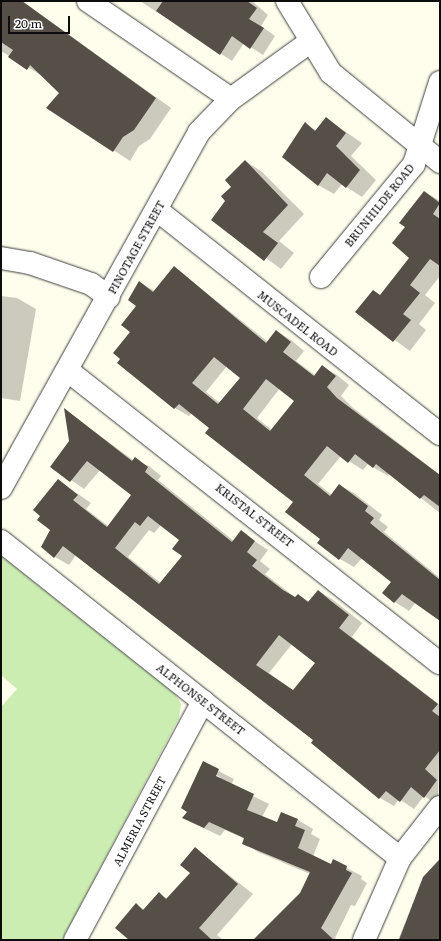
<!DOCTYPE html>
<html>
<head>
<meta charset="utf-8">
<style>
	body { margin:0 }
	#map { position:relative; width:441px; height:941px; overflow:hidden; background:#fffdec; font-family:Literata,serif }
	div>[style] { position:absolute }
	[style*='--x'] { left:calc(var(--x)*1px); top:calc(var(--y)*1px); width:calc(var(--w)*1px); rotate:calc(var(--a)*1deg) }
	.green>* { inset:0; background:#cbedb2 }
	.shadow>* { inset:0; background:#0003 }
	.building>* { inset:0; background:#564f48 }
	.roads { filter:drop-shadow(0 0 1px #3f3f3f) drop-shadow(0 0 1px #3f3f3f) }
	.minor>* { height:22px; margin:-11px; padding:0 11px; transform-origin:11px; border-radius:11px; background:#fff }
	span { translate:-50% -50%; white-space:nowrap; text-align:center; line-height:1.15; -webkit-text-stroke:4px #fff; paint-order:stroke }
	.street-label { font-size:11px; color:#0c0c0c }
	.frame { position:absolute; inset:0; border:2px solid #0c0c0c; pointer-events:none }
	.scale { position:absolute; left:8px; top:16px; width:62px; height:18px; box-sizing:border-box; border:2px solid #0c0c0c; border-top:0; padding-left:5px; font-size:12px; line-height:14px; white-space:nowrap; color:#0c0c0c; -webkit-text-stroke:3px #fff; paint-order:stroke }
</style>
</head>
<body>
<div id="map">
	<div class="green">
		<i style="clip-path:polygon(1px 556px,175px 694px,181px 704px,179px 718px,62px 940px,1px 940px,1px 707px,17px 689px,1px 675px)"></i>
	</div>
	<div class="shadow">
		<i style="clip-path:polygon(1px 1px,22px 1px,171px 108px,150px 139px,139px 146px,130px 161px,48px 107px,61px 93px,44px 77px,1px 51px)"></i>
		<i style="clip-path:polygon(140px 1px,252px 1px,268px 15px,261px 26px,275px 36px,263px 55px,244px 43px,232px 61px)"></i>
		<i style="clip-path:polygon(327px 119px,362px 143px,351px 156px,376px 180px,362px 197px,342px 184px,334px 194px,318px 185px,305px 124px,317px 131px)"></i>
		<i style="clip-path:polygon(245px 161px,261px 171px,304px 214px,279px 241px,294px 253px,281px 269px,213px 219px,227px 201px)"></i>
		<i style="clip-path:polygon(425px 192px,440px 201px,440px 276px,425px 295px,435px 303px,419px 324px,426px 330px,410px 351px,356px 312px,373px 291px,381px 296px,411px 258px,406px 227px)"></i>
		<i style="clip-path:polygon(evenodd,174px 267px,268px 342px,276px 331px,291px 340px,304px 351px,296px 361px,316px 376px,323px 367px,337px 375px,349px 385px,341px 396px,352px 407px,440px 475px,440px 513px,389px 473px,388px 476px,368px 464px,363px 470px,341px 456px,318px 484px,332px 495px,339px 485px,354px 493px,382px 515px,379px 520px,388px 527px,384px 532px,440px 578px,440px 619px,416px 602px,409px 611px,395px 602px,383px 593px,392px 581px,362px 558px,354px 567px,340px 559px,294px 502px,192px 413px,189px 416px,175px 408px,122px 359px,137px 306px,139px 282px,155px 291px,174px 267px,227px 366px,241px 377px,220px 403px,206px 392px,227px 366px,174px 267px,280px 388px,296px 401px,272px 430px,257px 418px,280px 388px)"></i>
		<i style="clip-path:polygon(1px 296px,17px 298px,36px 309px,20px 401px,1px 398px)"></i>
		<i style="clip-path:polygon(evenodd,65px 410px,133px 460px,149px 466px,161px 476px,158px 480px,234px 541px,241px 532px,268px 550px,260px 561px,270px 569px,265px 574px,296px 598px,298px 595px,310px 602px,318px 591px,332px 599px,362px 623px,352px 637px,440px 705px,438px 805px,424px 796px,414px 809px,399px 799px,394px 806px,380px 798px,314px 740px,76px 555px,69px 565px,55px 557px,51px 530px,58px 480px,91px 503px,86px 509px,108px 526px,132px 495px,100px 470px,84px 489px,51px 466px,70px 442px,65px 410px,161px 525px,180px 540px,183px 556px,161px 583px,128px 557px,149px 530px,154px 533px,161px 525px,65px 410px,292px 644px,316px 663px,294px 691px,269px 673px,292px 644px)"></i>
		<i style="clip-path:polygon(evenodd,203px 763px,234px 779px,231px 785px,269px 804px,262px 817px,277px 824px,298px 820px,313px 829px,311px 834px,320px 839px,313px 856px,331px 865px,333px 861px,362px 876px,361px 879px,367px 883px,355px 906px,351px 905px,335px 938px,338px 940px,254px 940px,301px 894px,310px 874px,258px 852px,243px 843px,245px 839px,225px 830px,220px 836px,183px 818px,189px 812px,203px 763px,215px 774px,221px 778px,220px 779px,215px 777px,215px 774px)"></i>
		<i style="clip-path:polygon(196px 849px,253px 894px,217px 935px,223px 940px,129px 940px,136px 905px,145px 910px,159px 894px,168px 899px,191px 873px)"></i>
		<i style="clip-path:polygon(440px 858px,440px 940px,398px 940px,424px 877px)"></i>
	</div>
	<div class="building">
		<i style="clip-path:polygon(1px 1px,22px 1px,156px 98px,134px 130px,123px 137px,113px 152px,46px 108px,59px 93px,30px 65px,27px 70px,8px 57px,13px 50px,1px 42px)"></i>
		<i style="clip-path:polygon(163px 1px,247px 1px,257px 8px,249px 19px,264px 28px,250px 49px,232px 36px,220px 55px,156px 11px)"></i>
		<i style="clip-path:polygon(326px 117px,346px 133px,336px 146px,360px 170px,346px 188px,327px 173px,318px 186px,282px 157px,305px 122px,315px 131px)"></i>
		<i style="clip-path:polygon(245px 160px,288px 205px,263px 232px,278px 243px,264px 261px,211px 220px,225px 201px,221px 196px,231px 187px,225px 180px)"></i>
		<i style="clip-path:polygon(424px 191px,440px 203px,433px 214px,440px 219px,440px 266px,430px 259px,410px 285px,420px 293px,403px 314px,411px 320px,393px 342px,355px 312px,373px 290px,380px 295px,409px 258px,392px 243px,405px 227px,399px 223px)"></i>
		<i style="clip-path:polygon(evenodd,174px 266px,266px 343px,276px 330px,291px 342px,283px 352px,314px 376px,322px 365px,336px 376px,327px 387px,337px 398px,440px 475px,440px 507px,424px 495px,420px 499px,376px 464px,373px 468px,355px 454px,348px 463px,327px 446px,304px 475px,330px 496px,339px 484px,368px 506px,365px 511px,374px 518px,370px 523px,440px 580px,440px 621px,402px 594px,394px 603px,382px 593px,391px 582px,348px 548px,339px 560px,317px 543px,320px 539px,285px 512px,293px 502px,205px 433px,209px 428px,179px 404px,174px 409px,117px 363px,120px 359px,113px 353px,130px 332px,121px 325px,136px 306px,128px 300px,139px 281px,153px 292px,174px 266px,214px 357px,240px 378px,218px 404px,192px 383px,214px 357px,174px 266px,266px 379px,294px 401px,270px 431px,243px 409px,266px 379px)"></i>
		<i style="clip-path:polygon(evenodd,64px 408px,132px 461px,135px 457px,148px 467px,145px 472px,232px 542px,241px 530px,255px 541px,247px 552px,257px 560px,252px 566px,283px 590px,295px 597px,298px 594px,308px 602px,318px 590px,331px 601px,349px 615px,339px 628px,438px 704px,432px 711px,440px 717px,440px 750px,425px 769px,437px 780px,424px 798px,411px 787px,400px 802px,386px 791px,379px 799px,311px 743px,313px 740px,63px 546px,54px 558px,41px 547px,50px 530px,37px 520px,40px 516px,33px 510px,58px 479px,78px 495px,73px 500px,107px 527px,131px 495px,87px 461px,70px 482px,50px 467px,69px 441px,64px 408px,148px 516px,179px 540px,172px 549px,182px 556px,159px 584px,115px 548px,135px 522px,140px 526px,148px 516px,64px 408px,279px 635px,315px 663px,293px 690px,256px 665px,279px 635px)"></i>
		<i style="clip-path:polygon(203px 761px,219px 769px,216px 776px,254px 794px,247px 810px,277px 822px,281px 812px,298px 819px,295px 826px,305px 830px,298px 848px,331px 864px,333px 859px,347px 866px,346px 870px,352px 873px,321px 928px,334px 940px,253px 940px,300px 893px,310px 872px,242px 844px,244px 838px,209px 822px,204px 828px,182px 818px,187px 812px,181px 808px)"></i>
		<i style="clip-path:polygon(195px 847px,238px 884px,199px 928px,212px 940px,129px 940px,115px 928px,136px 903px,143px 910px,159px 892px,166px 899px,190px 873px,180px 865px)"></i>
		<i style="clip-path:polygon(440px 859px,440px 940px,399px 940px,423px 877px)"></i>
	</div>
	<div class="roads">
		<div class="minor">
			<i style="--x:88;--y:1;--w:173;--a:34.4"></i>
			<i style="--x:287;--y:1;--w:84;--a:58.6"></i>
			<i style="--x:331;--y:73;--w:141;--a:39.2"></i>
			<i style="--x:157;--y:210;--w:361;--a:38.4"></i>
			<i style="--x:1;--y:258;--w:29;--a:10"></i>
			<i style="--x:30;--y:263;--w:65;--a:19"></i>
			<i style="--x:91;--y:284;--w:22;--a:36"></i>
			<i style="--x:321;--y:277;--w:146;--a:-50.5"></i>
			<i style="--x:414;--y:164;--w:86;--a:-72.4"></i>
			<i style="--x:67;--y:370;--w:474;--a:38.2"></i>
			<i style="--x:1;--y:488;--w:407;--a:-60.9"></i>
			<i style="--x:199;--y:132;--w:46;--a:-45.9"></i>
			<i style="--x:231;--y:99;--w:99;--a:-35.9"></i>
			<i style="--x:1;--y:541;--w:510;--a:38.47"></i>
			<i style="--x:75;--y:940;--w:271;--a:-61.8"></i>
			<i style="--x:364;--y:940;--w:90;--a:-66.3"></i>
			<i style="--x:400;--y:858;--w:65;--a:-51.9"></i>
		</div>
	</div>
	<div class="street-label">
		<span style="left:379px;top:205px;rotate:-51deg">BRUNHILDE ROAD</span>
		<span style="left:136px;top:247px;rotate:-61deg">PINOTAGE STREET</span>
		<span style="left:298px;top:323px;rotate:38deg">MUSCADEL ROAD</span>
		<span style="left:255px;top:515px;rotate:38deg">KRISTAL STREET</span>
		<span style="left:201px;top:699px;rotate:38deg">ALPHONSE STREET</span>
		<span style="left:139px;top:821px;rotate:-62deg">ALMERIA STREET</span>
	</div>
	<div class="frame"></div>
	<div class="scale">20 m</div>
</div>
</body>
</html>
